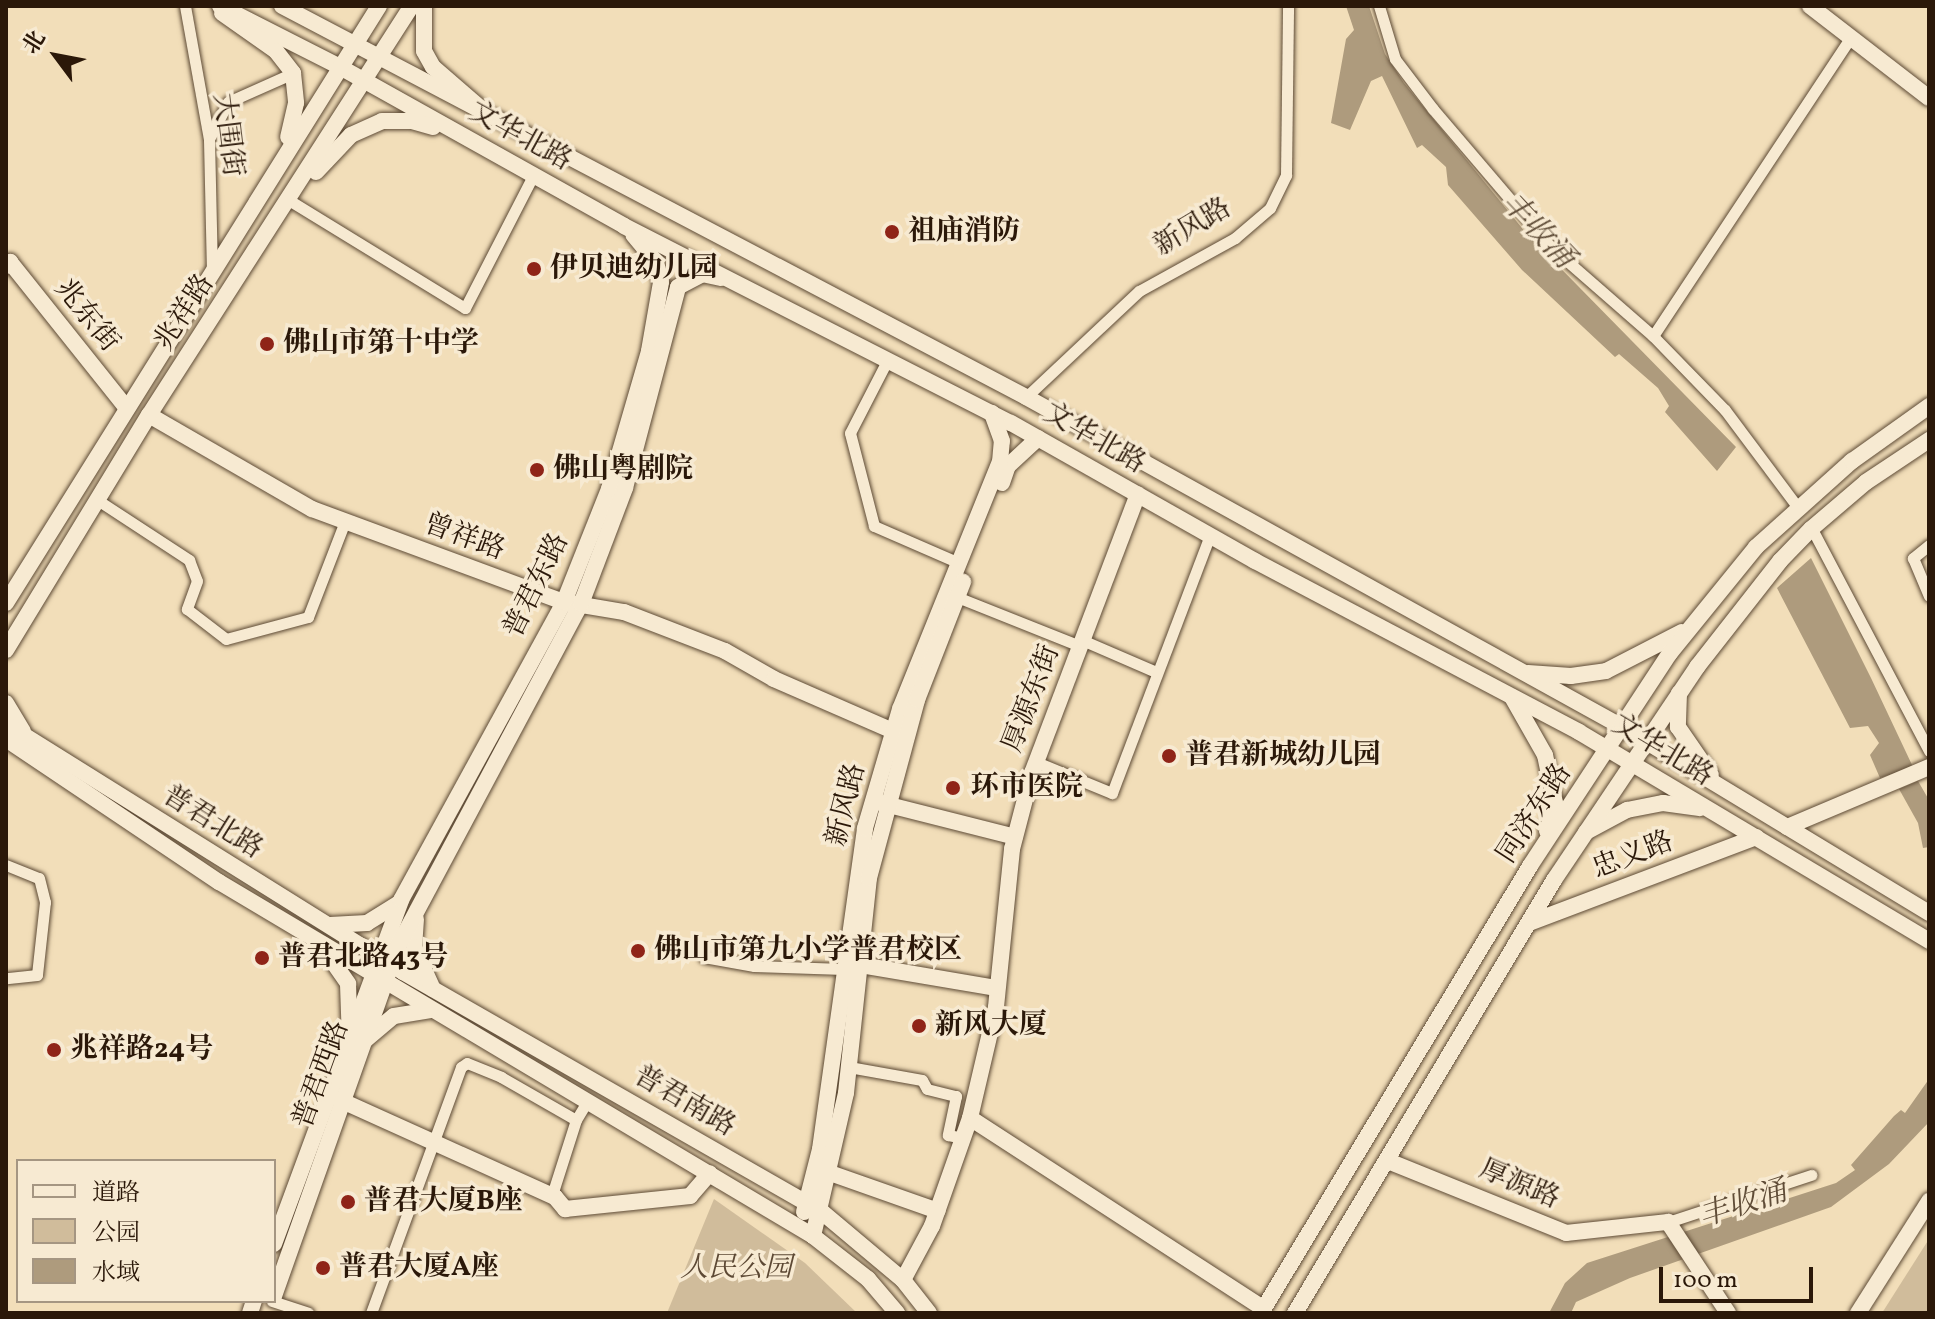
<!DOCTYPE html>
<html>
<head>
<meta charset="utf-8">
<style>
	body { margin:0 }
	#map { position:relative; width:1935px; height:1319px; overflow:hidden; background:#f2deb9; font-family:Vollkorn,"Noto Serif SC",serif }
	div>[style] { position:absolute }
	[style*='--x'] { left:calc(var(--x)*1px); top:calc(var(--y)*1px); width:calc(var(--w)*1px); rotate:calc(var(--a)*1deg) }
	.green>* { inset:0; background:#d0bc9b }
	.water>* { inset:0; background:#ae9b7d }
	.roads { filter:drop-shadow(0 0 2px #5d4a35) drop-shadow(0 0 2px #5d4a35) }
	.street>* { height:11px; margin:-5.5px; padding:0 5.5px; transform-origin:5.5px; border-radius:5.5px; background:#f7ead2 }
	.secondary>* { height:16px; margin:-8px; padding:0 8px; transform-origin:8px; border-radius:8px; background:#f7ead2 }
	.dots>* { width:22px; height:22px; translate:-50% -50%; box-sizing:border-box; border:4px solid #f7ead2; border-radius:50% }
	span { translate:-50% -50%; white-space:nowrap; text-align:center; line-height:1.15; -webkit-text-stroke:7px #f7ead2; paint-order:stroke }
	.street-label { font-size:28px; color:#2b1809 }
	.poi-label { font-size:28px; color:#2b1809; font-weight:700 }
	.left { translate:0 -50%; text-align:left }
	.park-label { font-size:28px; color:#5d4935; font-style:italic }
	.water-label { font-size:30px; color:#5f4c37; font-style:italic }
	.frame { position:absolute; inset:0; border:8px solid #2b1809; pointer-events:none }
	.legend { position:absolute; left:16px; top:1159px; width:260px; height:144px; box-sizing:border-box; background:#f7ead2; border:2px solid #a59682; margin:0; padding:10px 14px; list-style:none; font-size:24px; color:#2b1809 }
	.legend li { display:flex; align-items:center; gap:16px; height:40px }
	.legend b { width:40px; border:2px solid #a59682 }
	.north { position:absolute; left:16px; top:16px; width:80px; height:80px; -webkit-text-stroke:6px #f7ead2; paint-order:stroke; rotate:302deg; font-size:22px; font-weight:700; line-height:32px; text-align:center; color:#2b1809 }
	.north::after { content:''; display:block; margin:auto; width:28px; height:36px; background:#2b1809; clip-path:polygon(50% 0,100% 100%,50% 72%,0 100%) }
	.scale { position:absolute; left:1659px; top:1267px; width:154px; height:36px; box-sizing:border-box; border:4px solid #2b1809; border-top:0; padding-left:10px; font-size:24px; line-height:28px; white-space:nowrap; color:#2b1809; -webkit-text-stroke:6px #f7ead2; paint-order:stroke }
</style>
</head>
<body>
<div id="map">
	<div class="green">
		<i style="clip-path:polygon(714px 1199px,805px 1263px,857px 1313px,667px 1313px)"></i>
		<i style="clip-path:polygon(1929px 1239px,1929px 1313px,1882px 1313px)"></i>
	</div>
	<div class="water">
		<i style="clip-path:polygon(1346px 6px,1369px 6px,1385px 54px,1404px 83px,1526px 233px,1736px 447px,1717px 471px,1665px 412px,1669px 406px,1658px 388px,1619px 354px,1615px 357px,1522px 270px,1448px 185px,1446px 167px,1422px 145px,1417px 148px,1382px 76px,1371px 81px,1350px 130px,1331px 123px,1346px 39px,1354px 30px)"></i>
		<i style="clip-path:polygon(1811px 558px,1871px 678px,1913px 767px,1880px 778px,1870px 755px,1879px 743px,1868px 726px,1850px 728px,1777px 588px)"></i>
		<i style="clip-path:polygon(1918px 781px,1929px 800px,1929px 847px,1923px 848px,1918px 823px,1899px 789px)"></i>
		<i style="clip-path:polygon(1929px 1079px,1929px 1122px,1889px 1164px,1831px 1207px,1630px 1278px,1576px 1302px,1571px 1313px,1549px 1313px,1565px 1283px,1587px 1263px,1836px 1183px,1855px 1170px,1851px 1165px,1894px 1116px,1901px 1110px,1905px 1113px)"></i>
	</div>
	<div class="roads">
		<div class="street">
			<i style="--x:185;--y:6;--w:136;--a:79.8"></i>
			<i style="--x:209;--y:140;--w:131;--a:88.7"></i>
			<i style="--x:1379;--y:6;--w:55;--a:73.2"></i>
			<i style="--x:1395;--y:59;--w:63;--a:52.8"></i>
			<i style="--x:1433;--y:109;--w:182;--a:49.5"></i>
			<i style="--x:1551;--y:247;--w:135;--a:41.1"></i>
			<i style="--x:1653;--y:336;--w:103;--a:45.8"></i>
			<i style="--x:1725;--y:410;--w:124;--a:53.2"></i>
			<i style="--x:209;--y:139;--w:42;--a:-62.8"></i>
			<i style="--x:228;--y:102;--w:71;--a:-24"></i>
			<i style="--x:292;--y:202;--w:203;--a:31.5"></i>
			<i style="--x:465;--y:308;--w:151;--a:-62.8"></i>
			<i style="--x:1653;--y:336;--w:359;--a:-56.5"></i>
			<i style="--x:888;--y:359;--w:83;--a:117.2"></i>
			<i style="--x:850;--y:433;--w:96;--a:75.5"></i>
			<i style="--x:874;--y:526;--w:93;--a:23.5"></i>
			<i style="--x:1026;--y:397;--w:155;--a:-43.2"></i>
			<i style="--x:1139;--y:291;--w:110;--a:-28.9"></i>
			<i style="--x:1235;--y:238;--w:46;--a:-40.6"></i>
			<i style="--x:1270;--y:208;--w:37;--a:-64"></i>
			<i style="--x:1286;--y:175;--w:169;--a:-89.3"></i>
			<i style="--x:99;--y:501;--w:108;--a:33.2"></i>
			<i style="--x:189;--y:560;--w:22;--a:69"></i>
			<i style="--x:197;--y:581;--w:30;--a:110"></i>
			<i style="--x:187;--y:609;--w:49;--a:37.6"></i>
			<i style="--x:226;--y:639;--w:85;--a:-15"></i>
			<i style="--x:308;--y:617;--w:103;--a:-68.9"></i>
			<i style="--x:1812;--y:529;--w:251;--a:62.2"></i>
			<i style="--x:1929;--y:545;--w:21;--a:141"></i>
			<i style="--x:1913;--y:558;--w:41;--a:67.2"></i>
			<i style="--x:957;--y:597;--w:132;--a:21.7"></i>
			<i style="--x:1082;--y:640;--w:81;--a:23.4"></i>
			<i style="--x:1036;--y:762;--w:82;--a:22.2"></i>
			<i style="--x:1112;--y:793;--w:276;--a:-69.2"></i>
			<i style="--x:6;--y:865;--w:35;--a:22"></i>
			<i style="--x:39;--y:878;--w:25;--a:76"></i>
			<i style="--x:45;--y:902;--w:73;--a:96.3"></i>
			<i style="--x:37;--y:975;--w:31;--a:174"></i>
			<i style="--x:704;--y:957;--w:51;--a:10.2"></i>
			<i style="--x:754;--y:966;--w:90;--a:1.9"></i>
			<i style="--x:849;--y:1067;--w:74;--a:10.1"></i>
			<i style="--x:922;--y:1080;--w:10;--a:61"></i>
			<i style="--x:927;--y:1089;--w:30;--a:14"></i>
			<i style="--x:956;--y:1096;--w:40;--a:102"></i>
			<i style="--x:948;--y:1135;--w:15;--a:11"></i>
			<i style="--x:552;--y:1195;--w:79;--a:-72.3"></i>
			<i style="--x:576;--y:1120;--w:23;--a:-59"></i>
			<i style="--x:1668;--y:1222;--w:151;--a:-18.2"></i>
			<i style="--x:272;--y:1301;--w:38;--a:18"></i>
			<i style="--x:371;--y:1313;--w:262;--a:-69.9"></i>
			<i style="--x:461;--y:1067;--w:7;--a:-34"></i>
			<i style="--x:467;--y:1063;--w:37;--a:22"></i>
			<i style="--x:501;--y:1077;--w:86;--a:29.8"></i>
		</div>
		<div class="secondary">
			<i style="--x:220;--y:6;--w:135;--a:26.9"></i>
			<i style="--x:340;--y:67;--w:325;--a:29.2"></i>
			<i style="--x:624;--y:226;--w:434;--a:27"></i>
			<i style="--x:1011;--y:423;--w:280;--a:29.5"></i>
			<i style="--x:1255;--y:561;--w:366;--a:27.8"></i>
			<i style="--x:1579;--y:732;--w:408;--a:30.8"></i>
			<i style="--x:282;--y:6;--w:840;--a:27.72"></i>
			<i style="--x:1026;--y:397;--w:681;--a:28.97"></i>
			<i style="--x:1622;--y:727;--w:359;--a:31.2"></i>
			<i style="--x:424;--y:6;--w:45;--a:90"></i>
			<i style="--x:424;--y:51;--w:18;--a:61"></i>
			<i style="--x:433;--y:67;--w:60;--a:40.9"></i>
			<i style="--x:1810;--y:6;--w:150;--a:37.7"></i>
			<i style="--x:222;--y:13;--w:66;--a:35.1"></i>
			<i style="--x:276;--y:51;--w:28;--a:52"></i>
			<i style="--x:293;--y:73;--w:30;--a:84"></i>
			<i style="--x:296;--y:103;--w:35;--a:103"></i>
			<i style="--x:316;--y:172;--w:51;--a:-46.6"></i>
			<i style="--x:351;--y:135;--w:34;--a:-24"></i>
			<i style="--x:382;--y:121;--w:30;--a:0"></i>
			<i style="--x:412;--y:121;--w:22;--a:16"></i>
			<i style="--x:6;--y:266;--w:6;--a:-45"></i>
			<i style="--x:10;--y:262;--w:184;--a:51.4"></i>
			<i style="--x:149;--y:415;--w:188;--a:30"></i>
			<i style="--x:312;--y:509;--w:269;--a:20.3"></i>
			<i style="--x:564;--y:602;--w:61;--a:9.5"></i>
			<i style="--x:624;--y:612;--w:108;--a:21.1"></i>
			<i style="--x:725;--y:651;--w:56;--a:29.7"></i>
			<i style="--x:774;--y:679;--w:140;--a:23.6"></i>
			<i style="--x:1002;--y:483;--w:18;--a:-71"></i>
			<i style="--x:1008;--y:466;--w:41;--a:-43"></i>
			<i style="--x:6;--y:603;--w:704;--a:-58"></i>
			<i style="--x:6;--y:650;--w:275;--a:-58.7"></i>
			<i style="--x:149;--y:415;--w:486;--a:-57.3"></i>
			<i style="--x:1528;--y:673;--w:43;--a:4"></i>
			<i style="--x:1571;--y:676;--w:35;--a:-8"></i>
			<i style="--x:1606;--y:671;--w:85;--a:-27.2"></i>
			<i style="--x:1679;--y:693;--w:34;--a:92"></i>
			<i style="--x:1678;--y:727;--w:58;--a:55.5"></i>
			<i style="--x:1512;--y:697;--w:67;--a:60.4"></i>
			<i style="--x:1545;--y:755;--w:49;--a:78.2"></i>
			<i style="--x:1555;--y:803;--w:29;--a:106"></i>
			<i style="--x:6;--y:703;--w:33;--a:59"></i>
			<i style="--x:6;--y:724;--w:468;--a:32"></i>
			<i style="--x:403;--y:972;--w:483;--a:29.8"></i>
			<i style="--x:822;--y:1212;--w:106;--a:40"></i>
			<i style="--x:903;--y:1280;--w:42;--a:51.8"></i>
			<i style="--x:6;--y:739;--w:257;--a:33.9"></i>
			<i style="--x:219;--y:882;--w:691;--a:30.79"></i>
			<i style="--x:813;--y:1236;--w:70;--a:38"></i>
			<i style="--x:868;--y:1279;--w:45;--a:49.5"></i>
			<i style="--x:877;--y:802;--w:142;--a:14.2"></i>
			<i style="--x:1787;--y:827;--w:154;--a:-22.9"></i>
			<i style="--x:1586;--y:832;--w:47;--a:-28.2"></i>
			<i style="--x:1627;--y:810;--w:37;--a:-11"></i>
			<i style="--x:1663;--y:803;--w:37;--a:8"></i>
			<i style="--x:416;--y:919;--w:28;--a:94"></i>
			<i style="--x:414;--y:947;--w:46;--a:65.7"></i>
			<i style="--x:1529;--y:923;--w:243;--a:-20.7"></i>
			<i style="--x:330;--y:925;--w:37;--a:-3"></i>
			<i style="--x:367;--y:923;--w:36;--a:-32"></i>
			<i style="--x:326;--y:952;--w:39;--a:55"></i>
			<i style="--x:348;--y:984;--w:37;--a:88"></i>
			<i style="--x:849;--y:963;--w:150;--a:9.6"></i>
			<i style="--x:364;--y:1041;--w:39;--a:-40"></i>
			<i style="--x:394;--y:1016;--w:37;--a:-9"></i>
			<i style="--x:340;--y:1100;--w:236;--a:24.3"></i>
			<i style="--x:555;--y:1197;--w:16;--a:50"></i>
			<i style="--x:565;--y:1209;--w:126;--a:-5.9"></i>
			<i style="--x:690;--y:1196;--w:30;--a:-49"></i>
			<i style="--x:970;--y:1118;--w:349;--a:33"></i>
			<i style="--x:1388;--y:1161;--w:192;--a:22"></i>
			<i style="--x:1566;--y:1233;--w:103;--a:-6.2"></i>
			<i style="--x:1668;--y:1222;--w:109;--a:56.6"></i>
			<i style="--x:830;--y:1173;--w:114;--a:19.4"></i>
			<i style="--x:804;--y:1212;--w:65;--a:-75.7"></i>
			<i style="--x:820;--y:1149;--w:324;--a:-82"></i>
			<i style="--x:865;--y:828;--w:124;--a:-73.6"></i>
			<i style="--x:900;--y:709;--w:266;--a:-68"></i>
			<i style="--x:1000;--y:462;--w:21;--a:-85"></i>
			<i style="--x:1002;--y:441;--w:30;--a:-110"></i>
			<i style="--x:813;--y:1236;--w:147;--a:-77"></i>
			<i style="--x:846;--y:1093;--w:216;--a:-83.9"></i>
			<i style="--x:869;--y:878;--w:184;--a:-74.9"></i>
			<i style="--x:917;--y:700;--w:127;--a:-68.7"></i>
			<i style="--x:274;--y:1244;--w:367;--a:-69.7"></i>
			<i style="--x:401;--y:900;--w:340;--a:-61.3"></i>
			<i style="--x:564;--y:602;--w:122;--a:-68.3"></i>
			<i style="--x:609;--y:489;--w:144;--a:-73.8"></i>
			<i style="--x:649;--y:351;--w:70;--a:-80.1"></i>
			<i style="--x:661;--y:282;--w:21;--a:-104"></i>
			<i style="--x:656;--y:262;--w:35;--a:-130"></i>
			<i style="--x:903;--y:1280;--w:61;--a:-61.8"></i>
			<i style="--x:932;--y:1226;--w:114;--a:-70.6"></i>
			<i style="--x:970;--y:1118;--w:114;--a:-76.8"></i>
			<i style="--x:996;--y:1007;--w:159;--a:-84.2"></i>
			<i style="--x:1012;--y:849;--w:79;--a:-75.3"></i>
			<i style="--x:1032;--y:773;--w:298;--a:-69.2"></i>
			<i style="--x:274;--y:1296;--w:369;--a:-70.5"></i>
			<i style="--x:397;--y:948;--w:390;--a:-61.9"></i>
			<i style="--x:581;--y:604;--w:124;--a:-69.2"></i>
			<i style="--x:625;--y:488;--w:208;--a:-75.2"></i>
			<i style="--x:678;--y:287;--w:27;--a:-28"></i>
			<i style="--x:702;--y:274;--w:19;--a:12"></i>
			<i style="--x:250;--y:1313;--w:13;--a:-72"></i>
			<i style="--x:1261;--y:1313;--w:522;--a:-58.96"></i>
			<i style="--x:1530;--y:866;--w:255;--a:-56.7"></i>
			<i style="--x:1670;--y:653;--w:136;--a:-50.9"></i>
			<i style="--x:1756;--y:547;--w:129;--a:-41.9"></i>
			<i style="--x:1852;--y:461;--w:95;--a:-35.5"></i>
			<i style="--x:1295;--y:1313;--w:505;--a:-59.11"></i>
			<i style="--x:1554;--y:880;--w:257;--a:-56.1"></i>
			<i style="--x:1697;--y:667;--w:135;--a:-51.9"></i>
			<i style="--x:1780;--y:561;--w:45;--a:-45.9"></i>
			<i style="--x:1811;--y:529;--w:72;--a:-40.5"></i>
			<i style="--x:1866;--y:482;--w:76;--a:-33.7"></i>
			<i style="--x:1858;--y:1313;--w:133;--a:-57.6"></i>
		</div>
	</div>
	<div class="dots">
		<i style="left:892px;top:232px;background:#8f2418"></i>
		<i style="left:534px;top:269px;background:#8f2418"></i>
		<i style="left:267px;top:344px;background:#8f2418"></i>
		<i style="left:537px;top:470px;background:#8f2418"></i>
		<i style="left:1169px;top:756px;background:#8f2418"></i>
		<i style="left:953px;top:788px;background:#8f2418"></i>
		<i style="left:638px;top:951px;background:#8f2418"></i>
		<i style="left:262px;top:958px;background:#8f2418"></i>
		<i style="left:919px;top:1026px;background:#8f2418"></i>
		<i style="left:54px;top:1050px;background:#8f2418"></i>
		<i style="left:348px;top:1202px;background:#8f2418"></i>
		<i style="left:323px;top:1268px;background:#8f2418"></i>
	</div>
	<div class="street-label">
		<span style="left:227px;top:135px;rotate:83deg">大围街</span>
		<span style="left:520px;top:137px;rotate:29deg">文华北路</span>
		<span style="left:1193px;top:228px;rotate:-31deg">新风路</span>
		<span style="left:185px;top:313px;rotate:-57deg">兆祥路</span>
		<span style="left:86px;top:316px;rotate:51deg">兆东街</span>
		<span style="left:1094px;top:439px;rotate:30deg">文华北路</span>
		<span style="left:464px;top:538px;rotate:20deg">曾祥路</span>
		<span style="left:537px;top:586px;rotate:-64deg">普君东路</span>
		<span style="left:1032px;top:699px;rotate:-69deg">厚源东街</span>
		<span style="left:1662px;top:751px;rotate:31deg">文华北路</span>
		<span style="left:847px;top:805px;rotate:-76deg">新风路</span>
		<span style="left:1535px;top:814px;rotate:-57deg">同济东路</span>
		<span style="left:212px;top:823px;rotate:32deg">普君北路</span>
		<span style="left:1633px;top:856px;rotate:-21deg">忠义路</span>
		<span style="left:322px;top:1075px;rotate:-70deg">普君西路</span>
		<span style="left:684px;top:1102px;rotate:30deg">普君南路</span>
		<span style="left:1519px;top:1185px;rotate:23deg">厚源路</span>
	</div>
	<div class="poi-label">
		<span class="left" style="left:908px;top:232px">祖庙消防</span>
		<span class="left" style="left:550px;top:269px">伊贝迪幼儿园</span>
		<span class="left" style="left:283px;top:344px">佛山市第十中学</span>
		<span class="left" style="left:553px;top:470px">佛山粤剧院</span>
		<span class="left" style="left:1185px;top:756px">普君新城幼儿园</span>
		<span class="left" style="left:971px;top:788px">环市医院</span>
		<span class="left" style="left:654px;top:951px">佛山市第九小学普君校区</span>
		<span class="left" style="left:278px;top:958px">普君北路43号</span>
		<span class="left" style="left:935px;top:1026px">新风大厦</span>
		<span class="left" style="left:70px;top:1050px">兆祥路24号</span>
		<span class="left" style="left:364px;top:1202px">普君大厦B座</span>
		<span class="left" style="left:339px;top:1268px">普君大厦A座</span>
	</div>
	<div class="park-label">
		<span style="left:736px;top:1269px">人民公园</span>
	</div>
	<div class="water-label">
		<span style="left:1537px;top:231px;rotate:47deg">丰收涌</span>
		<span style="left:1743px;top:1205px;rotate:-18deg">丰收涌</span>
	</div>
	<div class="frame"></div>
	<ul class="legend">
	<li><b style="height:10px;background:#f7ead2"></b>道路</li>
	<li><b style="height:22px;background:#d0bc9b"></b>公园</li>
	<li><b style="height:22px;background:#ae9b7d"></b>水域</li>
	</ul>
	<div class="north">北</div>
	<div class="scale">100 m</div>
</div>
</body>
</html>
